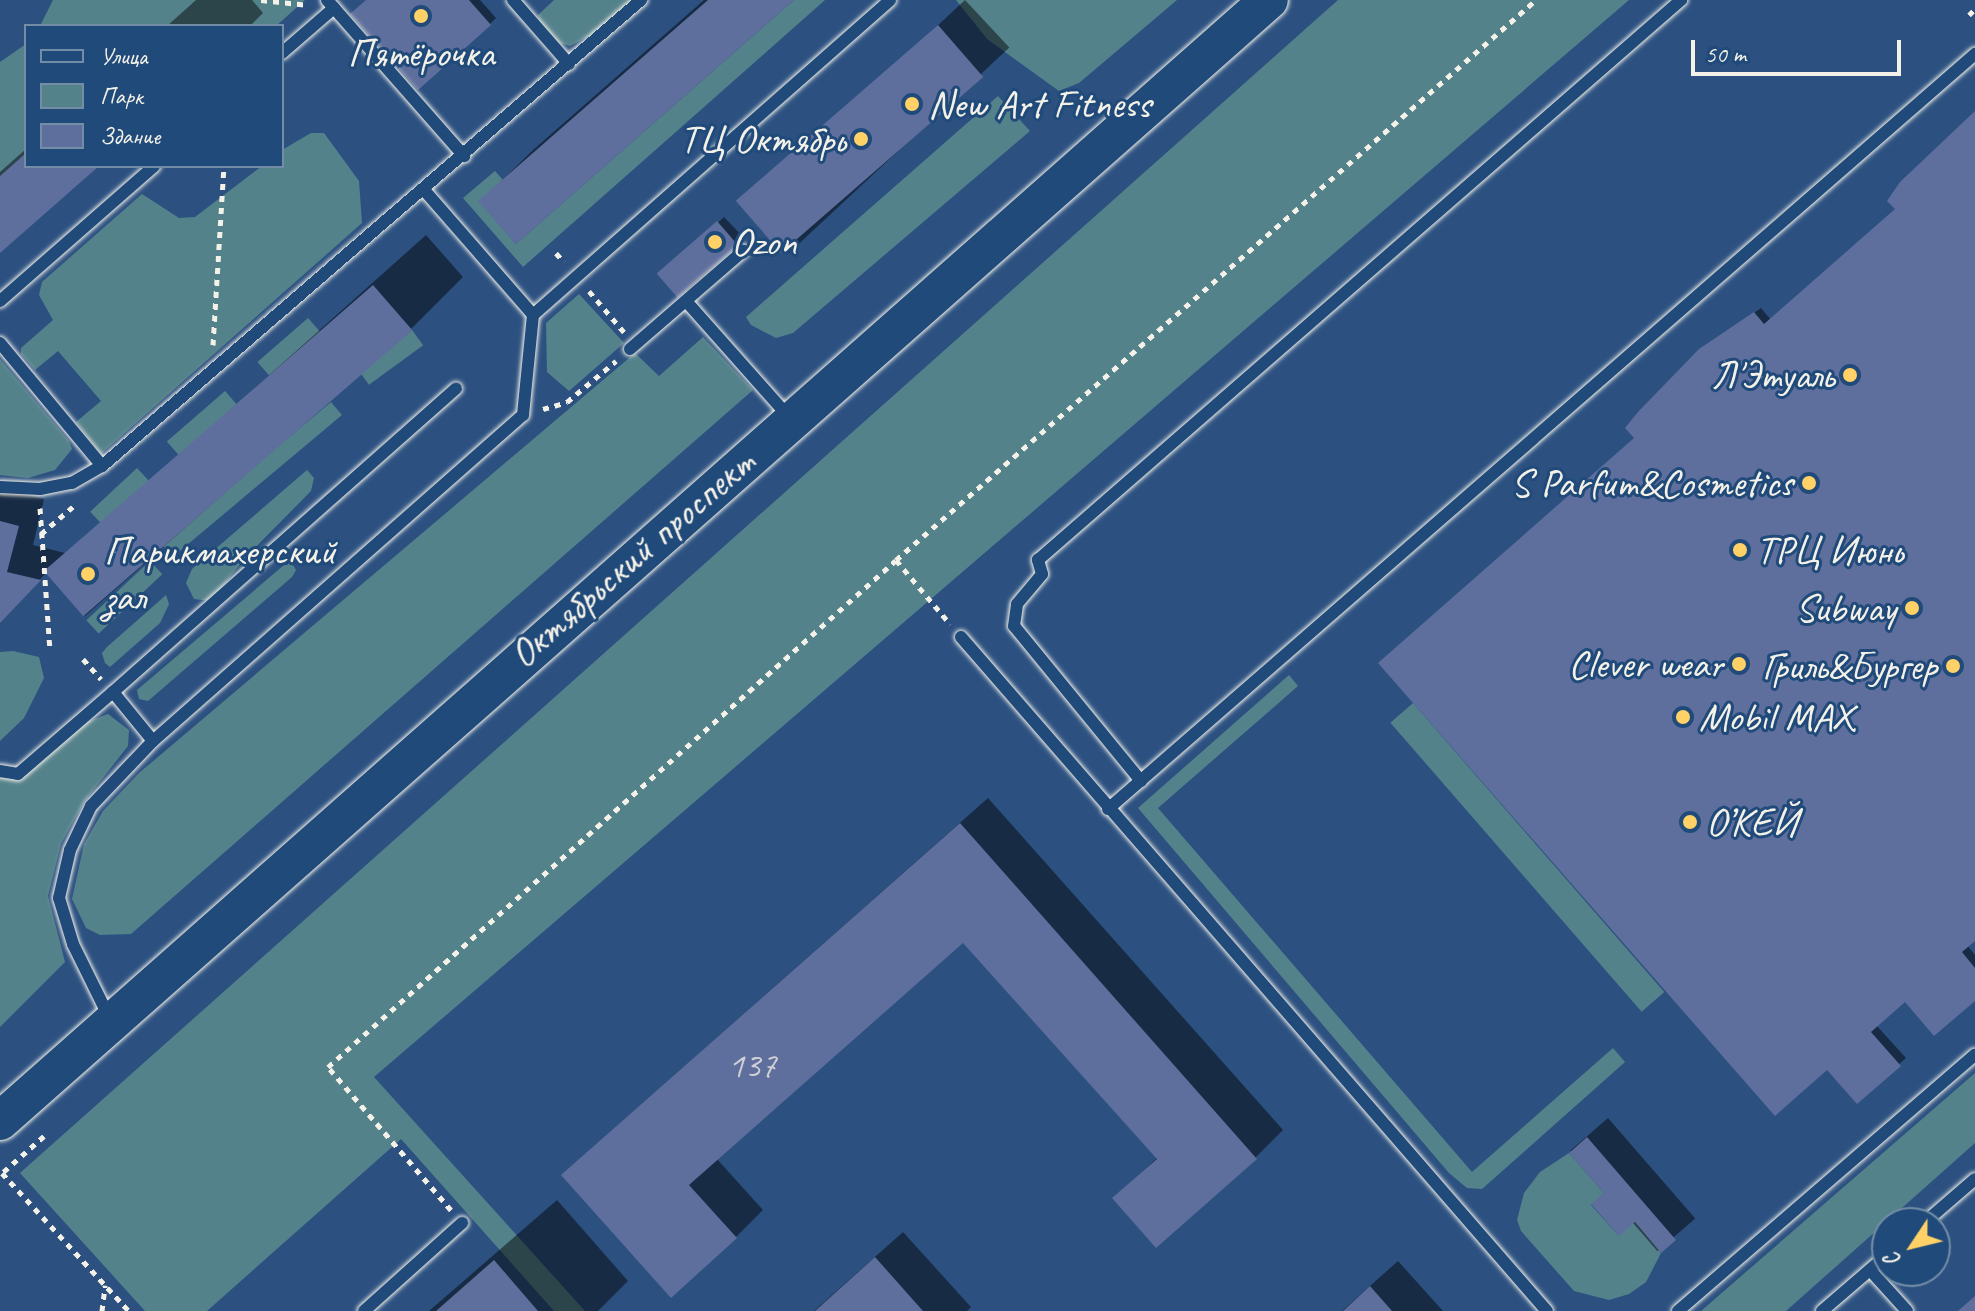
<!DOCTYPE html>
<html>
<head>
<meta charset="utf-8">
<style>
	body { margin:0 }
	#map { position:relative; width:1975px; height:1311px; overflow:hidden; background:#2c5181; font-family:Caveat,sans-serif }
	div>[style] { position:absolute }
	[style*='--x'] { left:calc(var(--x)*1px); top:calc(var(--y)*1px); width:calc(var(--w)*1px); rotate:calc(var(--a)*1deg) }
	.green>* { inset:0; background:#54828b; transform-origin:0 0 }
	.shadow>* { inset:0; background:#0007; transform-origin:0 0 }
	.building>* { inset:0; background:#5f6f9d; transform-origin:0 0 }
	.path>* { height:5px; margin-top:-2.5px; transform-origin:0; background:repeating-linear-gradient(90deg,#f4f1e8 0 6px,transparent 0 12px) }
	.roads { filter:drop-shadow(0 0 2px #f4f1e8) drop-shadow(0 0 2px #f4f1e8) }
	.service>* { height:12px; margin:-6px; padding:0 6px; transform-origin:6px; border-radius:6px; background:#1f4a7a }
	.primary>* { height:38px; margin:-19px; padding:0 19px; transform-origin:19px; border-radius:19px; background:#1f4a7a }
	.dots>* { width:22px; height:22px; translate:-50% -50%; box-sizing:border-box; border:4px solid #1f4a7a; border-radius:50% }
	span { translate:-50% -50%; white-space:nowrap; text-align:center; line-height:1.15; -webkit-text-stroke:6px #1f4a7a; paint-order:stroke }
	.number-label { font-size:36px; color:#cfd0d5 }
	.number-label span { -webkit-text-stroke-width:0 }
	.poi-label { font-size:40px; color:#f4f1e8 }
	.left { translate:0 -50%; text-align:left }
	.right { translate:-100% -50%; text-align:right }
	.street-label { font-size:40px; color:#f4f1e8 }
	.legend { position:absolute; left:24px; top:24px; width:260px; height:144px; box-sizing:border-box; background:#1f4a7a; border:2px solid #748da6; margin:0; padding:10px 14px; list-style:none; font-size:24px; color:#f4f1e8 }
	.legend li { display:flex; align-items:center; gap:16px; height:40px }
	.legend b { width:40px; border:2px solid #748da6 }
	.north { position:absolute; left:1871px; top:1207px; width:80px; height:80px; box-sizing:border-box; background:#1f4a7a; border:2px solid #748da6; border-radius:50%; rotate:235deg; font-size:22px; font-weight:700; line-height:32px; text-align:center; color:#f4f1e8 }
	.north::after { content:''; display:block; margin:auto; width:28px; height:36px; background:#ffd166; clip-path:polygon(50% 0,100% 100%,50% 72%,0 100%) }
	.scale { position:absolute; left:1691px; top:40px; width:210px; height:36px; box-sizing:border-box; border:4px solid #f4f1e8; border-top:0; padding-left:10px; font-size:24px; line-height:28px; white-space:nowrap; color:#f4f1e8; -webkit-text-stroke:6px #1f4a7a; paint-order:stroke }
</style>
</head>
<body>
<div id="map">
	<div class="green">
		<i style="clip-path:polygon(53px 0,305px 0,276px 26px,40px 26px)"></i>
		<i style="clip-path:polygon(554px 0,632px 0,604px 28px,570px 46px,555px 42px,542px 29px,538px 15px)"></i>
		<i style="clip-path:polygon(794px 0,825px 0,523px 267px,463px 198px,495px 171px,503px 180px,479px 201px,516px 244px)"></i>
		<i style="clip-path:polygon(956px 0,1177px 0,1079px 83px,1059px 91px,987px 39px)"></i>
		<i style="clip-path:polygon(1338px 0,1629px 0,374px 1077px,585px 1311px,554px 1311px,401px 1139px,207px 1311px,145px 1311px,20px 1173px)"></i>
		<i style="clip-path:polygon(26px 44px,26px 153px,0 176px,0 62px)"></i>
		<i style="clip-path:polygon(998px 96px,1030px 131px,793px 333px,776px 338px,751px 325px,746px 317px)"></i>
		<i style="clip-path:polygon(311px 133px,324px 133px,359px 181px,362px 223px,101px 454px,76px 422px,101px 401px,58px 351px,35px 370px,21px 354px,21px 348px,53px 320px,39px 295px,42px 282px,142px 194px,179px 218px,195px 217px,262px 166px,282px 166px,282px 150px)"></i>
		<i style="clip-path:polygon(579px 294px,624px 343px,569px 391px,547px 372px,546px 323px)"></i>
		<i style="left:308px;top:318px;width:18px;height:67px;rotate:49deg"></i>
		<i style="left:412px;top:330px;width:19px;height:67px;rotate:54deg"></i>
		<i style="clip-path:polygon(703px 337px,753px 390px,131px 934px,100px 935px,86px 928px,72px 899px,84px 844px,103px 811px,139px 773px,635px 353px,659px 376px)"></i>
		<i style="clip-path:polygon(0 359px,69px 441px,72px 449px,55px 470px,28px 478px,0 475px)"></i>
		<i style="left:225px;top:391px;width:18px;height:77px;rotate:49deg"></i>
		<i style="left:331px;top:402px;width:17px;height:221px;rotate:50deg"></i>
		<i style="left:137px;top:468px;width:19px;height:64px;rotate:47deg"></i>
		<i style="clip-path:polygon(307px 470px,314px 478px,311px 491px,244px 559px,211px 601px,194px 599px,186px 583px,192px 569px)"></i>
		<i style="clip-path:polygon(290px 560px,296px 570px,292px 577px,148px 701px,139px 699px,137px 690px)"></i>
		<i style="left:150px;top:561px;width:18px;height:87px;rotate:47deg"></i>
		<i style="clip-path:polygon(166px 595px,169px 604px,160px 623px,110px 667px,105px 663px,102px 653px,107px 647px)"></i>
		<i style="clip-path:polygon(13px 651px,39px 657px,44px 678px,24px 718px,0 741px,0 652px)"></i>
		<i style="clip-path:polygon(1289px 675px,1298px 686px,1158px 808px,1472px 1172px,1613px 1048px,1625px 1062px,1482px 1189px,1467px 1188px,1449px 1173px,1138px 808px)"></i>
		<i style="left:1413px;top:703px;width:383px;height:30px;rotate:49deg"></i>
		<i style="clip-path:polygon(108px 714px,129px 730px,128px 746px,84px 802px,61px 844px,48px 896px,65px 962px,0 1027px,0 778px,21px 779px,87px 722px)"></i>
		<i style="clip-path:polygon(1975px 1073px,1975px 1143px,1786px 1311px,1701px 1311px)"></i>
		<i style="clip-path:polygon(1569px 1153px,1604px 1193px,1591px 1205px,1618px 1235px,1635px 1222px,1661px 1253px,1646px 1282px,1629px 1294px,1609px 1300px,1574px 1291px,1521px 1231px,1517px 1220px,1524px 1193px,1540px 1172px)"></i>
	</div>
	<div class="shadow">
		<i style="clip-path:polygon(196px 0,252px 0,263px 13px,250px 26px,167px 26px)"></i>
		<i style="clip-path:polygon(368px 0,480px 0,496px 18px,490px 24px)"></i>
		<i style="clip-path:polygon(704px 0,791px 0,481px 201px,533px 150px)"></i>
		<i style="left:965px;top:0;width:65px;height:302px;rotate:47deg"></i>
		<i style="clip-path:polygon(1975px 112px,1975px 938px,1967px 945px,1975px 955px,1975px 998px,1905px 999px,1876px 1025px,1906px 1058px,1857px 1101px,1636px 438px,1708px 344px,1761px 308px,1771px 320px,1897px 209px,1902px 184px)"></i>
		<i style="clip-path:polygon(26px 149px,26px 166px,96px 166px,0 250px,0 172px)"></i>
		<i style="left:724px;top:217px;width:28px;height:77px;rotate:46deg"></i>
		<i style="clip-path:polygon(426px 235px,463px 277px,411px 329px,85px 616px,47px 572px,0 621px,0 488px,44px 499px,33px 545px,69px 554px)"></i>
		<i style="clip-path:polygon(988px 798px,1283px 1130px,1256px 1157px,1156px 1245px,1115px 1198px,1158px 1157px,963px 940px,716px 1158px,763px 1210px,736px 1237px,591px 1149px)"></i>
		<i style="left:1608px;top:1118px;width:133px;height:50px;rotate:49deg"></i>
		<i style="clip-path:polygon(557px 1200px,628px 1281px,598px 1311px,429px 1311px)"></i>
		<i style="clip-path:polygon(903px 1232px,971px 1307px,967px 1311px,814px 1311px)"></i>
		<i style="clip-path:polygon(1398px 1261px,1443px 1311px,1342px 1311px)"></i>
	</div>
	<div class="building">
		<i style="clip-path:polygon(366px 0,469px 0,491px 25px,418px 90px,350px 14px)"></i>
		<i style="clip-path:polygon(708px 0,794px 0,516px 244px,478px 201px)"></i>
		<i style="left:938px;top:25px;width:69px;height:268px;rotate:49deg"></i>
		<i style="clip-path:polygon(1975px 111px,1975px 941px,1962px 952px,1975px 968px,1975px 1001px,1934px 1036px,1905px 1002px,1871px 1032px,1901px 1066px,1857px 1104px,1827px 1070px,1775px 1116px,1378px 663px,1634px 438px,1625px 428px,1638px 412px,1699px 349px,1754px 312px,1764px 324px,1895px 209px,1887px 201px,1900px 182px)"></i>
		<i style="clip-path:polygon(26px 153px,26px 166px,99px 166px,0 253px,0 176px)"></i>
		<i style="left:717px;top:221px;width:32px;height:80px;rotate:49deg"></i>
		<i style="left:373px;top:285px;width:60px;height:436px;rotate:49deg"></i>
		<i style="clip-path:polygon(0 521px,19px 526px,7px 572px,41px 580px,0 623px)"></i>
		<i style="clip-path:polygon(960px 823px,1257px 1159px,1156px 1248px,1112px 1198px,1157px 1159px,963px 943px,689px 1185px,737px 1238px,671px 1298px,561px 1175px)"></i>
		<i style="clip-path:polygon(1587px 1137px,1676px 1240px,1661px 1253px,1635px 1222px,1619px 1236px,1591px 1204px,1604px 1193px,1569px 1153px)"></i>
		<i style="clip-path:polygon(875px 1257px,923px 1311px,815px 1311px)"></i>
		<i style="clip-path:polygon(494px 1260px,538px 1311px,436px 1311px)"></i>
		<i style="clip-path:polygon(1370px 1286px,1392px 1311px,1343px 1311px)"></i>
		<i style="clip-path:polygon(1975px 1296px,1975px 1311px,1958px 1311px)"></i>
	</div>
	<div class="path">
		<i style="--x:261;--y:0;--w:48;--a:5.9"></i>
		<i style="--x:1969;--y:15;--w:8;--a:-45"></i>
		<i style="--x:556;--y:253;--w:12;--a:48"></i>
		<i style="--x:589;--y:291;--w:54;--a:49.5"></i>
		<i style="--x:213;--y:345;--w:179;--a:-86.5"></i>
		<i style="--x:543;--y:409;--w:25;--a:-16"></i>
		<i style="--x:567;--y:402;--w:64;--a:-39.9"></i>
		<i style="--x:40;--y:508;--w:142;--a:86"></i>
		<i style="--x:41;--y:534;--w:46;--a:-40.6"></i>
		<i style="--x:896;--y:560;--w:850;--a:-41.19"></i>
		<i style="--x:83;--y:659;--w:27;--a:48"></i>
		<i style="--x:44;--y:1136;--w:56;--a:138.6"></i>
		<i style="--x:2;--y:1173;--w:188;--a:47.4"></i>
		<i style="--x:451;--y:1210;--w:189;--a:-130.7"></i>
		<i style="--x:328;--y:1067;--w:761;--a:-41.75"></i>
		<i style="--x:896;--y:560;--w:84;--a:49.8"></i>
		<i style="--x:102;--y:1311;--w:26;--a:-83"></i>
	</div>
	<div class="roads">
		<div class="service">
			<i style="--x:327;--y:0;--w:208;--a:48.7"></i>
			<i style="--x:513;--y:0;--w:85;--a:48.8"></i>
			<i style="--x:282;--y:53;--w:69;--a:-40.9"></i>
			<i style="--x:425;--y:191;--w:164;--a:48.9"></i>
			<i style="--x:0;--y:301;--w:205;--a:-41.2"></i>
			<i style="--x:686;--y:301;--w:157;--a:48.4"></i>
			<i style="--x:0;--y:343;--w:160;--a:50.3"></i>
			<i style="--x:630;--y:349;--w:150;--a:-40.9"></i>
			<i style="--x:0;--y:487;--w:40;--a:2.9"></i>
			<i style="--x:40;--y:489;--w:33;--a:-11"></i>
			<i style="--x:72;--y:483;--w:34;--a:-30"></i>
			<i style="--x:102;--y:466;--w:713;--a:-40.85"></i>
			<i style="--x:961;--y:637;--w:893;--a:49"></i>
			<i style="--x:113;--y:692;--w:458;--a:-41.5"></i>
			<i style="--x:0;--y:771;--w:18;--a:9"></i>
			<i style="--x:18;--y:774;--w:125;--a:-40.8"></i>
			<i style="--x:113;--y:692;--w:63;--a:50.8"></i>
			<i style="--x:153;--y:741;--w:493;--a:-41.4"></i>
			<i style="--x:523;--y:415;--w:100;--a:-84.3"></i>
			<i style="--x:533;--y:315;--w:476;--a:-41.4"></i>
			<i style="--x:1141;--y:781;--w:200;--a:-129.3"></i>
			<i style="--x:1014;--y:626;--w:22;--a:-82"></i>
			<i style="--x:1017;--y:604;--w:39;--a:-50"></i>
			<i style="--x:1042;--y:574;--w:15;--a:-106"></i>
			<i style="--x:1038;--y:560;--w:853;--a:-41.05"></i>
			<i style="--x:1108;--y:809;--w:1150;--a:-41.05"></i>
			<i style="--x:109;--y:1017;--w:81;--a:-116.3"></i>
			<i style="--x:73;--y:944;--w:48;--a:-106.9"></i>
			<i style="--x:59;--y:898;--w:49;--a:-77.1"></i>
			<i style="--x:70;--y:850;--w:49;--a:-64.5"></i>
			<i style="--x:91;--y:806;--w:90;--a:-46.4"></i>
			<i style="--x:1924;--y:1223;--w:67;--a:-40.8"></i>
			<i style="--x:1870;--y:1270;--w:55;--a:47.9"></i>
			<i style="--x:364;--y:1311;--w:132;--a:-41.9"></i>
			<i style="--x:1678;--y:1311;--w:392;--a:-40.8"></i>
			<i style="--x:1822;--y:1311;--w:86;--a:-40.7"></i>
		</div>
		<div class="primary">
			<i style="--x:0;--y:1121;--w:1693;--a:-41.46"></i>
		</div>
	</div>
	<div class="dots">
		<i style="left:421px;top:16px;background:#ffd166"></i>
		<i style="left:912px;top:104px;background:#ffd166"></i>
		<i style="left:861px;top:139px;background:#ffd166"></i>
		<i style="left:715px;top:242px;background:#ffd166"></i>
		<i style="left:1850px;top:375px;background:#ffd166"></i>
		<i style="left:1809px;top:483px;background:#ffd166"></i>
		<i style="left:1740px;top:550px;background:#ffd166"></i>
		<i style="left:88px;top:574px;background:#ffd166"></i>
		<i style="left:1912px;top:608px;background:#ffd166"></i>
		<i style="left:1739px;top:664px;background:#ffd166"></i>
		<i style="left:1953px;top:666px;background:#ffd166"></i>
		<i style="left:1683px;top:717px;background:#ffd166"></i>
		<i style="left:1690px;top:822px;background:#ffd166"></i>
	</div>
	<div class="number-label">
		<span style="left:752px;top:1066px">137</span>
	</div>
	<div class="poi-label">
		<span style="left:421px;top:53px">Пятёрочка</span>
		<span class="left" style="left:928px;top:104px">New Art Fitness</span>
		<span class="right" style="left:845px;top:139px">ТЦ Октябрь</span>
		<span class="left" style="left:731px;top:242px">Ozon</span>
		<span class="right" style="left:1834px;top:375px">Л'Этуаль</span>
		<span class="right" style="left:1793px;top:483px">S Parfum&amp;Cosmetics</span>
		<span class="left" style="left:1756px;top:550px">ТРЦ Июнь</span>
		<span class="left" style="left:104px;top:574px">Парикмахерский<br>зал</span>
		<span class="right" style="left:1896px;top:608px">Subway</span>
		<span class="right" style="left:1723px;top:664px">Clever wear</span>
		<span class="right" style="left:1937px;top:666px">Гриль&amp;Бургер</span>
		<span class="left" style="left:1699px;top:717px">Mobil MAX</span>
		<span class="left" style="left:1706px;top:822px">О’КЕЙ</span>
	</div>
	<div class="street-label">
		<span style="left:632px;top:558px;rotate:-41deg">Октябрьский проспект</span>
	</div>
	<ul class="legend">
	<li><b style="height:10px;background:#1f4a7a"></b>Улица</li>
	<li><b style="height:22px;background:#54828b"></b>Парк</li>
	<li><b style="height:22px;background:#5f6f9d"></b>Здание</li>
	</ul>
	<div class="north">С</div>
	<div class="scale">50 m</div>
</div>
</body>
</html>
